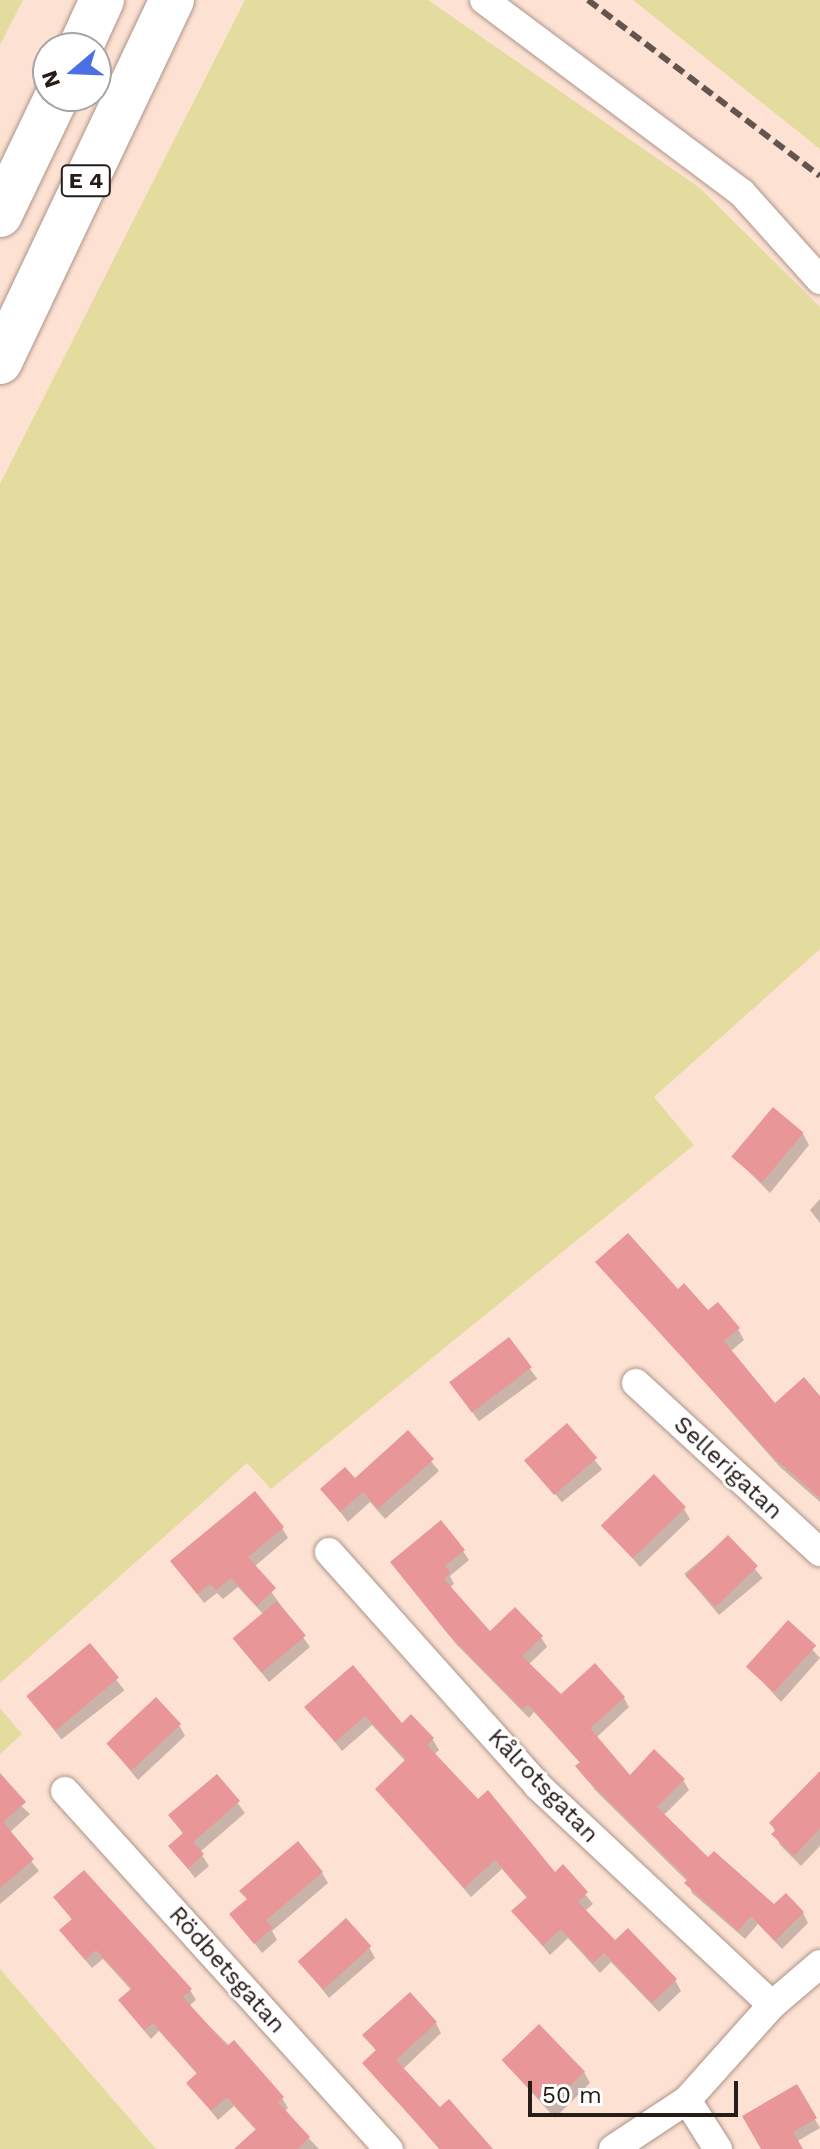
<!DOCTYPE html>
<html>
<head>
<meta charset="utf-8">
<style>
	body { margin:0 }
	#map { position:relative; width:820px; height:2149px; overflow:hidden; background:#fde2d4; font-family:"Work Sans",sans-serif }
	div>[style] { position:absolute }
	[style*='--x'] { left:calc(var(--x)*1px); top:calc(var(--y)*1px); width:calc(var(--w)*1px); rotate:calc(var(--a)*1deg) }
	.green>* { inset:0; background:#e3dc9e }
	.shadow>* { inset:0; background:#0003; transform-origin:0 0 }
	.building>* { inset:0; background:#e89697; transform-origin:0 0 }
	.roads { filter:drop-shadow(0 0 2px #ad9487) drop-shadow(0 0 2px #ad9487) }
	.street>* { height:28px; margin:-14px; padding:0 14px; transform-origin:14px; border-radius:14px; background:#fff }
	.highway>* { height:44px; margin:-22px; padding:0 22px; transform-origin:22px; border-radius:22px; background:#fff }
	.rail>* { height:6px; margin-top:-3px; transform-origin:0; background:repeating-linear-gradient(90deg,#63554e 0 12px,transparent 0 18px) }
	span { translate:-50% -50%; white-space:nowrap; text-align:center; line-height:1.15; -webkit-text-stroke:6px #fff; paint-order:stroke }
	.shield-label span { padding:2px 6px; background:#fff; border:2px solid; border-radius:6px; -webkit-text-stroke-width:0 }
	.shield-label { font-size:22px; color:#261c18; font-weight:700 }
	.street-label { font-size:24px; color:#261c18 }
	.north { position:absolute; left:32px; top:32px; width:80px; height:80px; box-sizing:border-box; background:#fff; border:2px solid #a8a4a3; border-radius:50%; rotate:251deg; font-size:22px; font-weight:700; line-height:32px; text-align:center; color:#261c18 }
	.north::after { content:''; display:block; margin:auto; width:28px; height:36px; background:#4a70e3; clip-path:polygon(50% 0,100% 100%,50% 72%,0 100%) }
	.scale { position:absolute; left:528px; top:2081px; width:210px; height:36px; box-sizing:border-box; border:4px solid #261c18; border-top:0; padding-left:10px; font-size:24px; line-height:28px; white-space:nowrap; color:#261c18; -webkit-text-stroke:6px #fff; paint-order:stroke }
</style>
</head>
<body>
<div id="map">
	<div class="green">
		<i style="clip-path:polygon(0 0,23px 0,0 45px)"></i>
		<i style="clip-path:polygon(245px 0,428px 0,700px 188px,820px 307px,820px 949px,654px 1097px,694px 1145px,271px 1489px,247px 1463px,0 1683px,0 484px)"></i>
		<i style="clip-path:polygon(633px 0,820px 0,820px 149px)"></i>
		<i style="clip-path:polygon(0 1708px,22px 1734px,0 1754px)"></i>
		<i style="clip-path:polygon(0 1969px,156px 2149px,0 2149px)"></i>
	</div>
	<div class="shadow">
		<i style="clip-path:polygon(803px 1134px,809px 1145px,770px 1193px,734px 1157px)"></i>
		<i style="clip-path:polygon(820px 1199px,820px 1223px,810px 1210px)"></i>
		<i style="clip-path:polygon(598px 1262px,678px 1292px,738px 1329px,744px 1340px,730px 1352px,775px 1406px,820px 1399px,820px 1502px,780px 1467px)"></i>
		<i style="left:509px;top:1340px;width:48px;height:72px;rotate:54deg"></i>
		<i style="left:567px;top:1426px;width:56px;height:52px;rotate:51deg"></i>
		<i style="clip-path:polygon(408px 1433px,439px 1471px,385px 1519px,370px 1502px,348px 1522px,323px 1490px,355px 1481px)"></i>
		<i style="clip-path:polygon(684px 1509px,690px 1519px,640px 1567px,604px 1525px)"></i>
		<i style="clip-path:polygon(282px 1528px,288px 1538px,254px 1567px,310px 1647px,269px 1682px,235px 1640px,264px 1615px,238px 1587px,223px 1599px,217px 1593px,204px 1603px,172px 1561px)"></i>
		<i style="left:728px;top:1537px;width:54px;height:57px;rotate:50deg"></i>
		<i style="clip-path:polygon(463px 1551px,469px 1560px,450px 1576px,454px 1584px,449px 1588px,490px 1634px,541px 1637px,547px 1647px,528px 1665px,561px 1697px,624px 1698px,629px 1707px,596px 1738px,630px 1777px,683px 1780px,689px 1790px,663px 1816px,708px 1860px,775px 1907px,803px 1913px,808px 1923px,782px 1949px,758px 1924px,745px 1939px,692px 1893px,688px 1882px,595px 1790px,578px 1766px,581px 1764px,534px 1712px,529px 1718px,456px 1644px,392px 1563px)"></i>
		<i style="clip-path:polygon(788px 1623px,820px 1658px,781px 1702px,749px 1667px)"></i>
		<i style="left:90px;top:1646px;width:56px;height:80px;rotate:52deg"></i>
		<i style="clip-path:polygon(353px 1668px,402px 1726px,411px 1717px,433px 1740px,439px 1750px,434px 1755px,478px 1802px,555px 1874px,563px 1867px,593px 1904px,584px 1912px,614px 1943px,675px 1980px,681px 1991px,659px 2012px,611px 1962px,600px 1973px,568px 1938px,550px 1955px,514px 1911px,528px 1899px,502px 1869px,471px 1897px,377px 1789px,406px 1762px,372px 1725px,342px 1751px,307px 1707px)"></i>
		<i style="clip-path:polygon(179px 1725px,185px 1736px,138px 1780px,108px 1744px)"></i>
		<i style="clip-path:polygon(217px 1776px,245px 1813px,200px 1852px,209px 1866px,195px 1878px,170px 1846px,184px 1835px,171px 1816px)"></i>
		<i style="clip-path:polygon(0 1786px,30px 1814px,9px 1833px,39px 1871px,0 1904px)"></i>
		<i style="clip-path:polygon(820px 1790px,820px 1846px,801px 1866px,780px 1845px,772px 1824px)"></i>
		<i style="clip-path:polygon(322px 1873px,328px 1883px,272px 1931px,277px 1940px,262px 1953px,232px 1914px,248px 1901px,242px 1891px)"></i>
		<i style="clip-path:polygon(55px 1897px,190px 1990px,196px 2000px,189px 2006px,282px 2098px,288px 2108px,284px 2112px,319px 2149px,238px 2149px,257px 2131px,234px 2106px,218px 2120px,189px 2083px,198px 2075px,159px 2031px,151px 2039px,127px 2010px,121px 2000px,132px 1991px,103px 1959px,92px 1968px,68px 1940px,73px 1921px)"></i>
		<i style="clip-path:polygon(369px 1947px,375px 1958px,329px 1998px,300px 1961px)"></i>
		<i style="clip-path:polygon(436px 2023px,441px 2033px,402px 2070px,440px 2110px,491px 2149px,439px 2149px,365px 2063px,377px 2052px,365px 2035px)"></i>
		<i style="clip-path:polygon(504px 2062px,584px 2072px,590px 2083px,555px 2118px)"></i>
		<i style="clip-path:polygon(796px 2087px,820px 2128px,796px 2142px,800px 2149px,763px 2149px)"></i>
	</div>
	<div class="building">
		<i style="left:773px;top:1107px;width:40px;height:65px;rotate:40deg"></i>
		<i style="clip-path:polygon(628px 1233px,678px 1289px,684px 1283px,708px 1310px,718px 1302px,740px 1328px,724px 1341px,775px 1403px,804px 1377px,820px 1396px,820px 1498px,772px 1456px,595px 1262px)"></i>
		<i style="left:509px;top:1337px;width:38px;height:75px;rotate:53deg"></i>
		<i style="left:567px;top:1423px;width:46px;height:57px;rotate:49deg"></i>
		<i style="clip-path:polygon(408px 1430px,434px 1459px,378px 1509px,363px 1492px,340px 1512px,320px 1489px,345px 1467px,355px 1478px)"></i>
		<i style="left:654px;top:1474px;width:46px;height:74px;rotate:46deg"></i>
		<i style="clip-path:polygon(255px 1491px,284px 1527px,248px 1557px,276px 1588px,257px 1606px,231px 1578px,216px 1590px,210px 1584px,197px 1594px,170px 1561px)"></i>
		<i style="clip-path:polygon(441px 1520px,465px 1550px,445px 1566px,451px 1573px,444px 1579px,490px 1631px,515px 1607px,543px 1636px,522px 1656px,561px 1694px,595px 1663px,625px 1697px,590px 1728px,630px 1775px,654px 1749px,685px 1779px,657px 1807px,708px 1857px,714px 1851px,774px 1904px,786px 1893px,804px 1912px,775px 1941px,751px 1916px,738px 1931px,684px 1883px,688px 1879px,587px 1780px,575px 1766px,580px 1762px,528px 1704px,522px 1709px,448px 1634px,390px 1562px)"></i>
		<i style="left:728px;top:1535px;width:43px;height:59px;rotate:46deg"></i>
		<i style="left:277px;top:1601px;width:45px;height:58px;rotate:50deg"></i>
		<i style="left:788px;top:1620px;width:38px;height:63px;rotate:42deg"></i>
		<i style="left:90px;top:1643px;width:45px;height:83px;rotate:50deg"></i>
		<i style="clip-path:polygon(353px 1665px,402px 1723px,411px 1714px,434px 1738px,427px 1745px,478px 1799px,488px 1790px,555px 1872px,563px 1864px,588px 1892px,578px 1902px,615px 1940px,628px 1928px,677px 1979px,652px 2003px,604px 1953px,593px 1963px,561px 1929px,543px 1946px,511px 1911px,527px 1897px,495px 1860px,464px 1888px,375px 1789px,406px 1759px,365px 1716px,335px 1742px,304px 1707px)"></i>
		<i style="left:156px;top:1697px;width:37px;height:68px;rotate:47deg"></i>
		<i style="clip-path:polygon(820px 1771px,820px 1829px,794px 1856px,771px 1834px,776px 1830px,769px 1823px)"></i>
		<i style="clip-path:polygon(0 1773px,26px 1802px,3px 1822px,34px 1859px,0 1888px)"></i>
		<i style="clip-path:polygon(217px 1774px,240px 1801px,193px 1842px,204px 1854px,188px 1869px,168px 1846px,183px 1833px,168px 1815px)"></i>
		<i style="clip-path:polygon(298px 1841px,323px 1872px,266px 1920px,273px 1928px,254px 1944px,229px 1914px,247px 1899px,239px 1891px)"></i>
		<i style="clip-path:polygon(84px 1870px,192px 1989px,183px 1997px,227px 2046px,234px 2040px,284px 2097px,278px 2102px,310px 2137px,298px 2149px,234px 2149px,256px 2129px,227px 2097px,211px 2111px,186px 2083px,197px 2073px,153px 2023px,144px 2030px,118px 2000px,132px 1988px,96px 1950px,85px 1960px,59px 1930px,72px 1919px,53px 1897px)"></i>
		<i style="left:346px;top:1918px;width:38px;height:65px;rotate:48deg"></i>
		<i style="clip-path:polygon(410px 1992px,437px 2022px,396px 2060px,440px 2107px,449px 2099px,493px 2149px,440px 2149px,362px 2063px,376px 2050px,362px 2035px)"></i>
		<i style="left:539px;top:2024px;width:66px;height:52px;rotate:46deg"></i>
		<i style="clip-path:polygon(797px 2084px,817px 2118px,793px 2132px,803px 2149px,761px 2149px,742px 2116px)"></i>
	</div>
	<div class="roads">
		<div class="street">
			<i style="--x:484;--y:0;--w:322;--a:36.8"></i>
			<i style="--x:742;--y:193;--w:117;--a:48.1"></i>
			<i style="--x:636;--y:1383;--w:250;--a:42.6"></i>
			<i style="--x:329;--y:1552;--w:314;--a:48.2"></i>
			<i style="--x:538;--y:1786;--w:320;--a:43.1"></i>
			<i style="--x:65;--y:1791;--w:483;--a:47.9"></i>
			<i style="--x:687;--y:2100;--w:58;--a:57.7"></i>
			<i style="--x:613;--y:2149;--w:89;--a:-33.5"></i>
			<i style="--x:687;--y:2100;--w:127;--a:-48.2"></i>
			<i style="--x:772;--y:2005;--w:63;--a:-40.5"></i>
		</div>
		<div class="highway">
			<i style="--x:80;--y:48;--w:53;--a:-65.4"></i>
			<i style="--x:0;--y:215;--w:132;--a:-64.4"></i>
			<i style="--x:0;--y:362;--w:401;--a:-64.6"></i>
		</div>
	</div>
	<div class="rail">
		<i style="--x:588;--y:0;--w:291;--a:37.2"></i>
	</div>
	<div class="shield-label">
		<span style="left:86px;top:181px">E 4</span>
	</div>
	<div class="street-label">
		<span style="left:728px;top:1468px;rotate:43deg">Sellerigatan</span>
		<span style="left:543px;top:1786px;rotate:46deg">Kålrotsgatan</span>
		<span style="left:227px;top:1970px;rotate:48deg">Rödbetsgatan</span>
	</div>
	<div class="north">N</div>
	<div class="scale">50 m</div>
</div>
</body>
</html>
